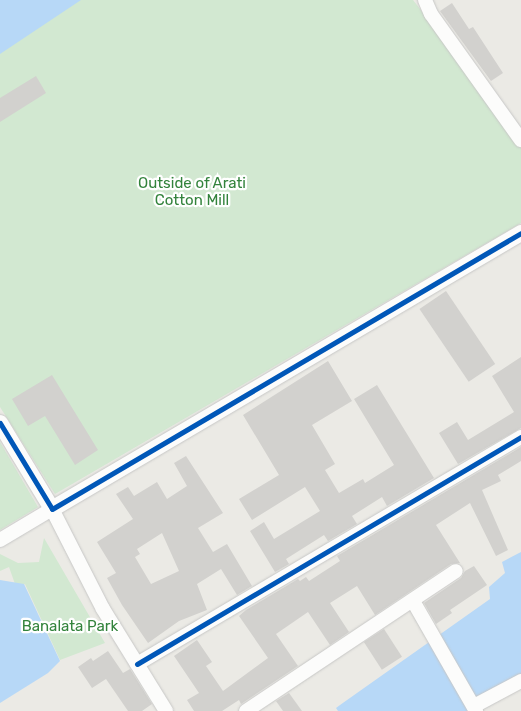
<!DOCTYPE html>
<html>
<head>
<meta charset="utf-8">
<style>
	body { margin:0 }
	#map { position:relative; width:521px; height:711px; overflow:hidden; background:#ebeae5; font-family:Rubik,sans-serif }
	div>[style] { position:absolute }
	[style*='--x'] { left:calc(var(--x)*1px); top:calc(var(--y)*1px); width:calc(var(--w)*1px); rotate:calc(var(--a)*1deg) }
	.green>* { inset:0; background:#d2e8d1 }
	.water>* { inset:0; background:#b7d8f7 }
	.building>* { inset:0; background:#d2d1ce; transform-origin:0 0 }
	.roads { filter:drop-shadow(0 0 1px #c7c7c6) drop-shadow(0 0 1px #c7c7c6) }
	.minor>* { height:14px; margin:-7px; padding:0 7px; transform-origin:7px; border-radius:7px; background:#fcfcfb }
	.tertiary>* { height:16px; margin:-8px; padding:0 8px; transform-origin:8px; border-radius:8px; background:#fcfcfb }
	.cycleway>* { height:5px; margin:-2.5px; padding:0 2.5px; transform-origin:2.5px; border-radius:2.5px; background:#0057b8 }
	span { translate:-50% -50%; white-space:nowrap; text-align:center; line-height:1.15; -webkit-text-stroke:4.5px #fff; paint-order:stroke }
	.park-label { font-size:15px; color:#33833c }
</style>
</head>
<body>
<div id="map">
	<div class="green">
		<i style="clip-path:polygon(0 0,413px 0,521px 138px,521px 223px,55px 494px,0 407px)"></i>
		<i style="clip-path:polygon(0 442px,38px 507px,0 530px)"></i>
		<i style="clip-path:polygon(44px 538px,105px 643px,60px 660px,25px 584px,19px 587px,15px 584px,9px 567px,0 571px,0 554px,18px 563px,39px 562px)"></i>
	</div>
	<div class="water">
		<i style="clip-path:polygon(0 0,81px 0,0 54px)"></i>
		<i style="clip-path:polygon(521px 552px,521px 675px,466px 706px,468px 711px,338px 711px,336px 708px,340px 705px,490px 599px,489px 587px,505px 573px,502px 562px)"></i>
		<i style="clip-path:polygon(0 580px,24px 584px,60px 661px,48px 673px,0 703px)"></i>
	</div>
	<div class="building">
		<i style="clip-path:polygon(452px 3px,469px 29px,473px 27px,503px 73px,491px 81px,440px 11px)"></i>
		<i style="clip-path:polygon(36px 76px,46px 93px,0 122px,0 98px)"></i>
		<i style="left:446px;top:291px;width:88px;height:32px;rotate:56deg"></i>
		<i style="clip-path:polygon(521px 357px,521px 428px,458px 464px,439px 433px,457px 422px,468px 440px,514px 412px,492px 376px)"></i>
		<i style="clip-path:polygon(328px 361px,352px 401px,312px 425px,335px 464px,325px 470px,339px 493px,363px 479px,365px 483px,394px 465px,354px 399px,377px 385px,434px 478px,387px 506px,382px 497px,352px 516px,357px 524px,328px 541px,324px 535px,286px 559px,289px 564px,275px 572px,250px 531px,264px 522px,274px 539px,320px 511px,305px 487px,252px 520px,239px 499px,279px 475px,243px 415px)"></i>
		<i style="clip-path:polygon(52px 375px,98px 450px,75px 465px,45px 416px,28px 426px,12px 399px)"></i>
		<i style="clip-path:polygon(521px 447px,521px 461px,498px 475px,501px 481px,482px 490px,508px 550px,496px 556px,470px 503px,436px 525px,460px 563px,451px 564px,375px 615px,357px 586px,330px 603px,349px 632px,330px 645px,308px 612px,276px 634px,298px 666px,241px 704px,239px 700px,222px 711px,194px 711px,187px 700px,199px 693px,174px 656px,197px 640px,212px 662px,206px 666px,223px 691px,268px 658px,239px 616px,246px 610px,298px 579px,300px 581px,306px 577px,309px 581px,340px 561px,337px 556px)"></i>
		<i style="clip-path:polygon(evenodd,186px 456px,223px 513px,198px 528px,213px 552px,227px 544px,252px 586px,237px 595px,221px 569px,197px 584px,207px 610px,179px 621px,148px 643px,122px 605px,107px 578px,116px 573px,97px 542px,133px 519px,116px 494px,128px 487px,134px 496px,157px 482px,167px 499px,187px 486px,174px 463px,186px 456px,162px 533px,179px 571px,151px 584px,135px 557px,140px 554px,137px 549px,162px 533px)"></i>
		<i style="clip-path:polygon(474px 566px,487px 585px,450px 610px,452px 613px,436px 624px,424px 603px,461px 578px,465px 571px)"></i>
		<i style="left:384px;top:629px;width:33px;height:24px;rotate:57deg"></i>
		<i style="clip-path:polygon(108px 651px,123px 673px,130px 669px,152px 704px,142px 711px,128px 711px,106px 679px,92px 688px,78px 667px,91px 658px,93px 661px)"></i>
		<i style="clip-path:polygon(289px 693px,302px 711px,283px 711px,276px 701px)"></i>
	</div>
	<div class="roads">
		<div class="minor">
			<i style="--x:425;--y:0;--w:15;--a:67"></i>
			<i style="--x:431;--y:14;--w:155;--a:54.5"></i>
			<i style="--x:0;--y:540;--w:61;--a:-30.8"></i>
			<i style="--x:52;--y:509;--w:112;--a:63"></i>
			<i style="--x:103;--y:609;--w:120;--a:58.3"></i>
			<i style="--x:413;--y:601;--w:127;--a:60.2"></i>
			<i style="--x:137;--y:664;--w:446;--a:-30.6"></i>
			<i style="--x:474;--y:706;--w:53;--a:-28"></i>
			<i style="--x:246;--y:711;--w:252;--a:-33.7"></i>
		</div>
		<div class="tertiary">
			<i style="--x:0;--y:423;--w:100;--a:58.8"></i>
			<i style="--x:52;--y:509;--w:544;--a:-30.48"></i>
		</div>
	</div>
	<div class="cycleway">
		<i style="--x:0;--y:423;--w:100;--a:58.8"></i>
		<i style="--x:52;--y:509;--w:544;--a:-30.48"></i>
		<i style="--x:137;--y:664;--w:446;--a:-30.6"></i>
	</div>
	<div class="park-label">
		<span style="left:192px;top:192px">Outside of Arati<br>Cotton Mill</span>
		<span style="left:70px;top:627px">Banalata Park</span>
	</div>
</div>
</body>
</html>
